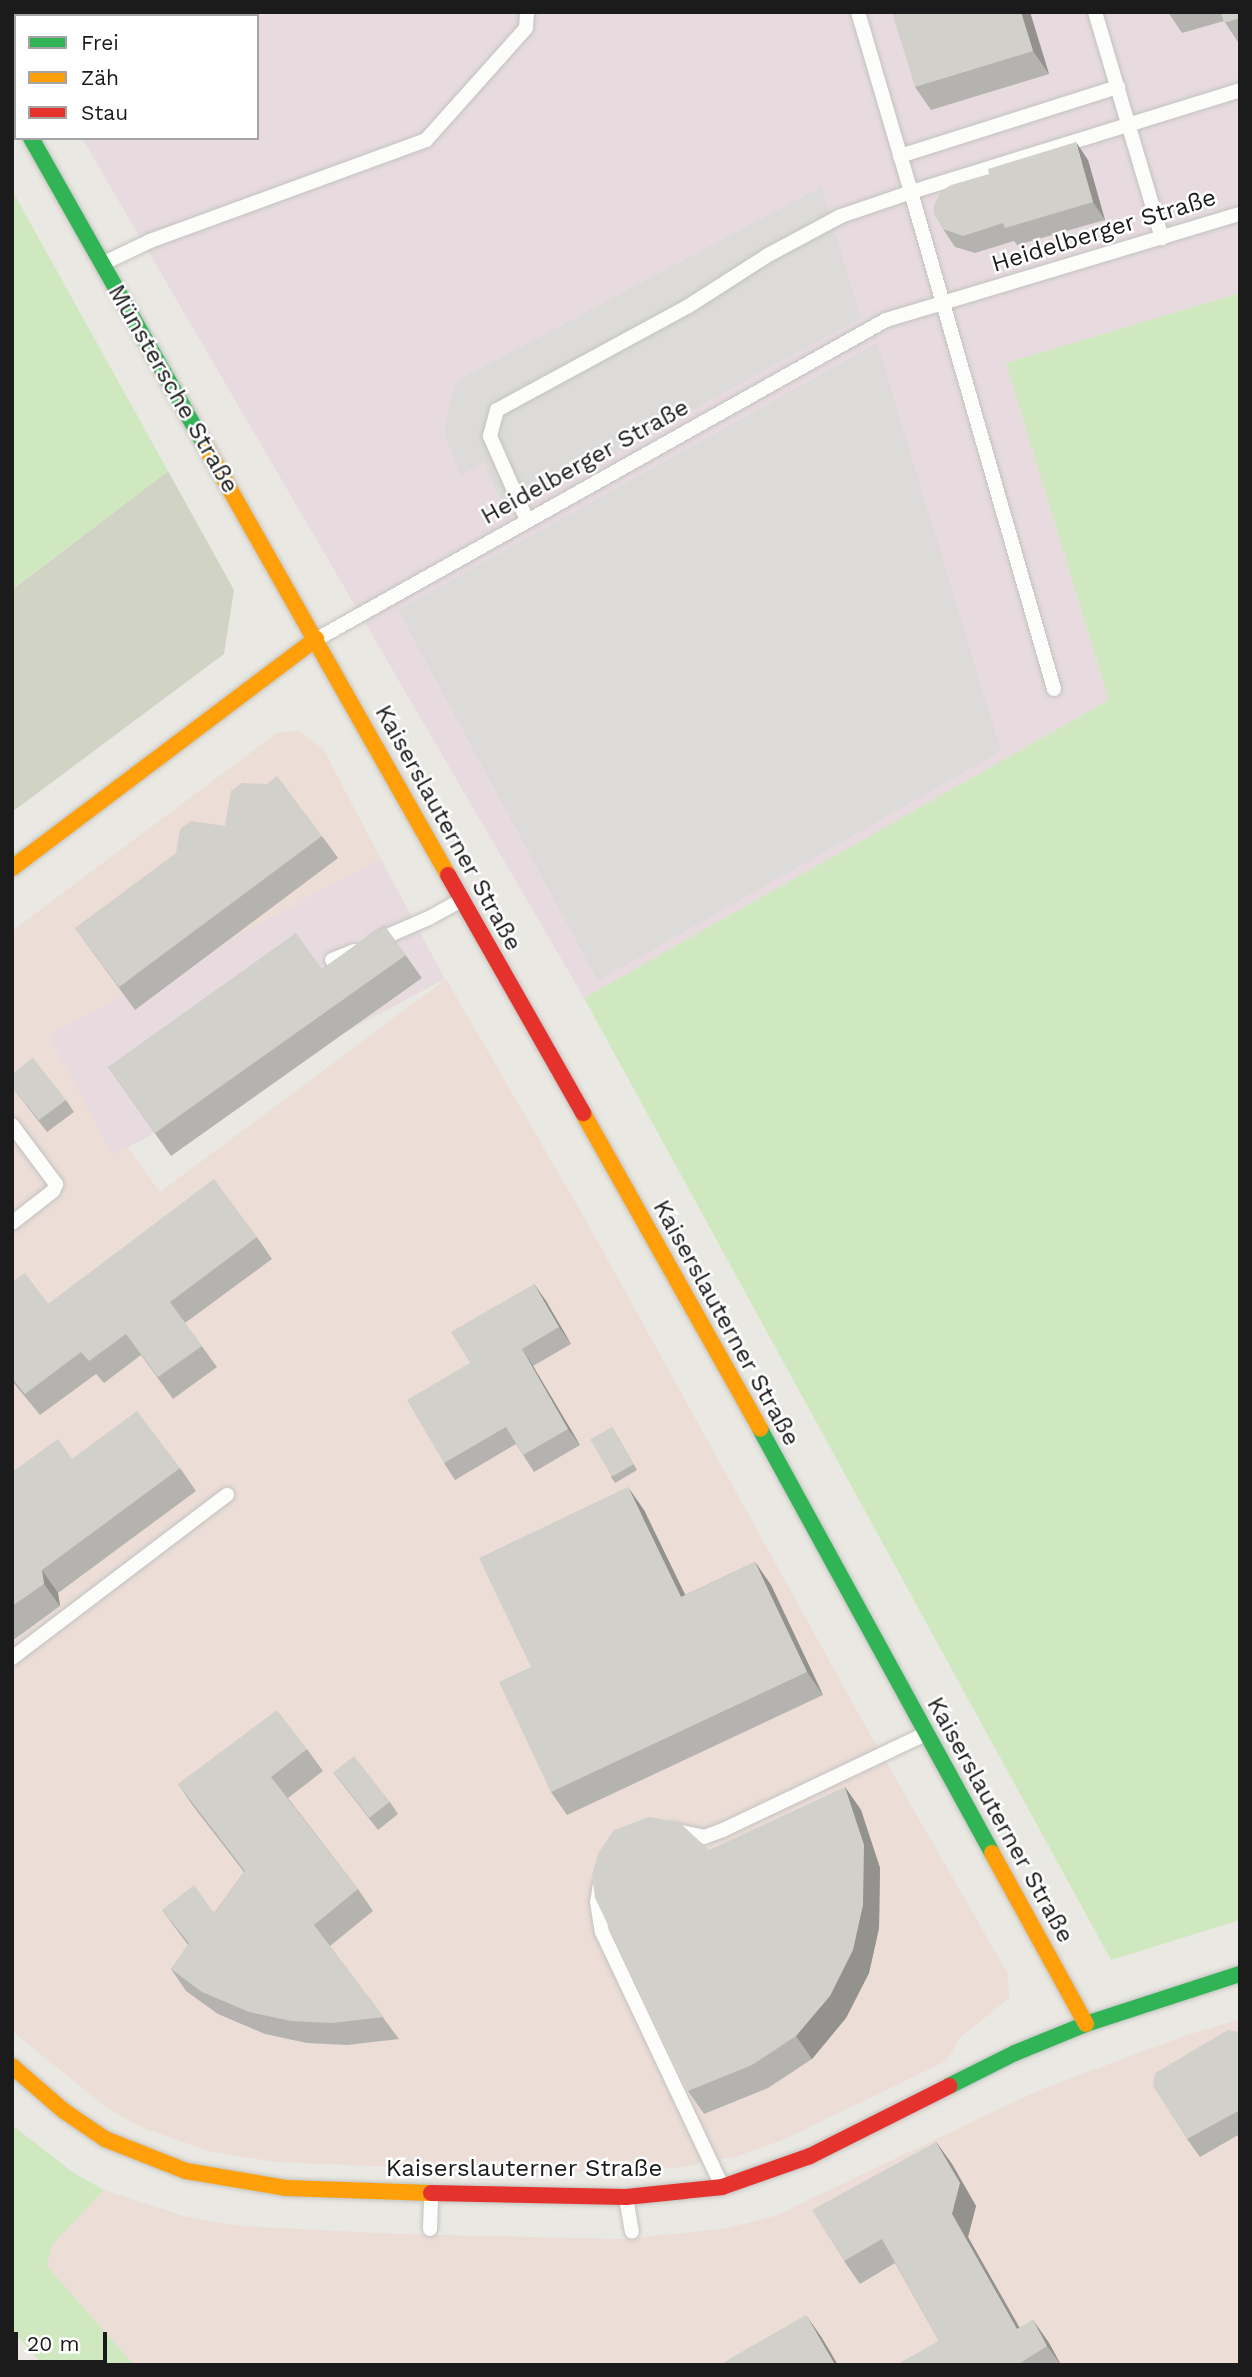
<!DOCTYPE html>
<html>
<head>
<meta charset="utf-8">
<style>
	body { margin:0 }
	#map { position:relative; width:1252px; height:2377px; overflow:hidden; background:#eae8e2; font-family:"Work Sans",sans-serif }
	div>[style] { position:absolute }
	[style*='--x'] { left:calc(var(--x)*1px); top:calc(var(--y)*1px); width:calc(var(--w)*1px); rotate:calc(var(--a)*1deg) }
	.commercial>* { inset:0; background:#ecddd7 }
	.industrial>* { inset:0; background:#e8dbe0; transform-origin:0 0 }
	.construction>* { inset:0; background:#d1d3c4 }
	.grass>* { inset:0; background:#d0e8c0 }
	.parking>* { inset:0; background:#dcdbd9 }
	.roads { filter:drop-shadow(0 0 2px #c2c2bf) drop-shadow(0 0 2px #c2c2bf) }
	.lane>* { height:14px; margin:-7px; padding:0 7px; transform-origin:7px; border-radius:7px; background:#fcfcfb }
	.street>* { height:30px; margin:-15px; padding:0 15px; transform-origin:15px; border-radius:15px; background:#fcfcfb }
	.fast>* { height:16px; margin:-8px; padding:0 8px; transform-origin:8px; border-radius:8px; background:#30b455 }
	.slow>* { height:16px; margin:-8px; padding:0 8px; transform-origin:8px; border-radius:8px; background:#ff9f0a }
	.jam>* { height:16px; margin:-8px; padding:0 8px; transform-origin:8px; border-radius:8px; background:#e5322d }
	.wall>* { inset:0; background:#b5b3af }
	.shaded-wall>* { inset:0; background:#93928e }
	.building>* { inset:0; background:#d2d0cb; transform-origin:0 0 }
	span { translate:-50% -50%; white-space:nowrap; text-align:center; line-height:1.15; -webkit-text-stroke:5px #fff; paint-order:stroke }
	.street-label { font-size:24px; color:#1b1b1b }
	.frame { position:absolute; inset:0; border:14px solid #1b1b1b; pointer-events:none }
	.legend { position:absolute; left:14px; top:14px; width:245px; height:126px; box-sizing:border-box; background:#fff; border:2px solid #a4a4a4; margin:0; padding:9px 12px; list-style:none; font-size:21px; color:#1b1b1b }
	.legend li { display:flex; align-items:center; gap:14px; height:35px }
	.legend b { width:35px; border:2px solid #a4a4a4 }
	.scale { position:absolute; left:14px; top:2332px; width:93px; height:32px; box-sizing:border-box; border:4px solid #1b1b1b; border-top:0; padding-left:9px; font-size:21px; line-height:24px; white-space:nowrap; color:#1b1b1b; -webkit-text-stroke:5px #fff; paint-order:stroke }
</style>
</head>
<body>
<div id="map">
	<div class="commercial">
		<i style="clip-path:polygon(298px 731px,323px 749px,381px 859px,79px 1082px,160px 1192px,446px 979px,589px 1226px,862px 1720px,1008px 1974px,1009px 1998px,961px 2037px,946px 2061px,785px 2139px,738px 2156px,676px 2168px,540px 2173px,276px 2162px,212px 2152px,143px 2128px,107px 2108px,12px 2031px,12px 931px,278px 732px)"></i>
		<i style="clip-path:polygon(1240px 2019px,1240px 2365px,134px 2365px,47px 2266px,51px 2245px,104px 2190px,187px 2217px,240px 2226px,398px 2234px,621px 2239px,723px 2229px,775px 2216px,1037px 2091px,1184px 2036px)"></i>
	</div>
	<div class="industrial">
		<i style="clip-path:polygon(12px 12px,1240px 12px,1240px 293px,1007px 363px,1109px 700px,584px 998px,82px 138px,257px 138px,257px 16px,16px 16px,16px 23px)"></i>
		<i style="left:381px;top:859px;width:136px;height:376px;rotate:62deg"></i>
	</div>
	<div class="construction">
		<i style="clip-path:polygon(168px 471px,234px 590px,224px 654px,12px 812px,12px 590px)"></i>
	</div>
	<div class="grass">
		<i style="clip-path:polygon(12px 190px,168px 471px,12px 590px)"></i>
		<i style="clip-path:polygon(1240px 293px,1240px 1920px,1111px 1960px,584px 998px,1109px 700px,1006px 363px)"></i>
		<i style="clip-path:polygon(12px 2125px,74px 2173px,104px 2190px,52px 2245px,47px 2266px,134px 2365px,43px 2365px,12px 2330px)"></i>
	</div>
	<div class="parking">
		<i style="clip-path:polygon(821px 187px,861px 318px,506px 512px,483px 462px,461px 476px,444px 433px,455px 382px)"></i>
		<i style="clip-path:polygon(877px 343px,1001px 751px,598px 981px,398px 610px)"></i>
	</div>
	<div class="roads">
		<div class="lane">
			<i style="--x:1095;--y:12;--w:236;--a:73.5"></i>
			<i style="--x:900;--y:156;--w:229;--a:-17.6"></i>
			<i style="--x:102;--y:264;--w:53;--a:-25.6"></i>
			<i style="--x:150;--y:241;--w:294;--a:-20.1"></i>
			<i style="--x:426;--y:140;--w:150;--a:-48.2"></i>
			<i style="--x:526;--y:28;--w:16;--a:-86"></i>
			<i style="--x:527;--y:520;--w:92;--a:-113.8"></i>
			<i style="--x:490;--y:436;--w:27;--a:-75"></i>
			<i style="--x:497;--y:410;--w:216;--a:-28.5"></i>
			<i style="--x:687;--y:307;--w:98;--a:-32.6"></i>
			<i style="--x:770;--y:254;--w:81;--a:-28.2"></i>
			<i style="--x:841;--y:216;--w:74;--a:-18.9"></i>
			<i style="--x:911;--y:192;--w:188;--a:-106.4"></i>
			<i style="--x:317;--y:639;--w:652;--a:-29.28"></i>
			<i style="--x:886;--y:320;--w:370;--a:-16.7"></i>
			<i style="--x:1054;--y:689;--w:517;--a:-106.05"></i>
			<i style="--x:911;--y:192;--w:344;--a:-17.2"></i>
			<i style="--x:376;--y:941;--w:58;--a:-23.5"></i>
			<i style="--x:429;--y:918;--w:37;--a:-29"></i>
			<i style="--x:332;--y:960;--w:24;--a:-22"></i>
			<i style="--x:12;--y:1125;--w:74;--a:53.3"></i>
			<i style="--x:56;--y:1184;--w:8;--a:113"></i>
			<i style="--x:53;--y:1191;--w:52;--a:142"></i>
			<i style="--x:12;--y:1658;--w:270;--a:-37.2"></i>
			<i style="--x:672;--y:1830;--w:33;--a:12"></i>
			<i style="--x:704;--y:1837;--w:20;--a:-20"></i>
			<i style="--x:723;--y:1830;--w:224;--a:-25.4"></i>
			<i style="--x:600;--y:1884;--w:18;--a:99"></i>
			<i style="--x:597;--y:1902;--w:30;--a:81"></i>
			<i style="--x:602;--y:1932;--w:281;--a:64.7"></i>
			<i style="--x:626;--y:2198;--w:34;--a:80"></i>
			<i style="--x:430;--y:2229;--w:34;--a:-88"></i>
		</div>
		<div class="street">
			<i style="--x:12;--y:105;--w:7;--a:56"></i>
		</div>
		<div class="fast">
			<i style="--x:31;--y:138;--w:357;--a:60.5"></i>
			<i style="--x:760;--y:1429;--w:483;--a:61.3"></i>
			<i style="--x:949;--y:2086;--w:74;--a:-26.6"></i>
			<i style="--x:1015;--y:2053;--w:77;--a:-22.2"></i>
			<i style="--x:1086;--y:2024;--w:162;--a:-18"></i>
		</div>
		<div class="slow">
			<i style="--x:207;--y:449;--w:489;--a:60.5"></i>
			<i style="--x:12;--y:868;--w:381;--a:-37"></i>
			<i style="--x:583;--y:1113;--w:362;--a:60.7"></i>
			<i style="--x:992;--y:1853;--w:195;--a:61.2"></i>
			<i style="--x:12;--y:2066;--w:69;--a:40.9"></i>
			<i style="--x:64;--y:2111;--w:50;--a:34.3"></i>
			<i style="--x:105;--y:2139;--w:87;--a:21.6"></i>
			<i style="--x:186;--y:2171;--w:101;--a:9.6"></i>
			<i style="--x:286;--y:2188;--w:145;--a:2"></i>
		</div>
		<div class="jam">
			<i style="--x:448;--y:875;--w:274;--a:60.4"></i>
			<i style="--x:431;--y:2193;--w:195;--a:1.2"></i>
			<i style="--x:626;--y:2197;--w:97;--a:-5.9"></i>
			<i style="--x:722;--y:2187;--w:93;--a:-19.4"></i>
			<i style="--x:810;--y:2156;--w:156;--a:-26.7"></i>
		</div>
	</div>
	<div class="wall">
		<i style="clip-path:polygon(131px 12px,158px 12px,152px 16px,133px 16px)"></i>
		<i style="clip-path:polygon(1030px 12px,1049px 74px,931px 110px,915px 87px)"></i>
		<i style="clip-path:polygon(1168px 12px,1240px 12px,1240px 45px,1224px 21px,1182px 33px)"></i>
		<i style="clip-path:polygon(1088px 160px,1105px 220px,1017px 245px,1014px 241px,975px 253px,955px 247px,943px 229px)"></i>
		<i style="clip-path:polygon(322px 836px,338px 858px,135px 1010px,75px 928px)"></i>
		<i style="clip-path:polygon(384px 925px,422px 978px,171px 1156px,108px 1067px,322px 969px)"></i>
		<i style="clip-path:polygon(12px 1074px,66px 1100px,74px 1112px,47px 1132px,12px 1087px)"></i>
		<i style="clip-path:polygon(257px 1237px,272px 1259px,185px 1323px,217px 1367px,173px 1399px,141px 1355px,104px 1383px,96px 1374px,40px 1415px,12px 1381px,12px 1282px,48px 1304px)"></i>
		<i style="clip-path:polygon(534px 1284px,546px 1301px,571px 1344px,533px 1366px,580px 1445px,534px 1472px,516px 1444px,455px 1480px,444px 1463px,470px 1363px)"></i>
		<i style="clip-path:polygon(612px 1427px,637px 1470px,615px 1483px,611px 1477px)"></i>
		<i style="clip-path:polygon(72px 1459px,180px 1468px,196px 1491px,58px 1593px,60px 1606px,12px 1641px,12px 1472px)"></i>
		<i style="clip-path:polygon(644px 1510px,685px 1595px,755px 1562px,771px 1585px,823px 1695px,567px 1815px,551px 1792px,531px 1667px)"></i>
		<i style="clip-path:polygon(307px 1749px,323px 1771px,288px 1798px,358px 1889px,373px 1911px,330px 1946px,399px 2039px,347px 2045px,307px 2043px,265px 2034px,218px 2014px,186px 1991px,171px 1969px,188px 1945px,162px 1910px,214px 1913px,244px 1872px,193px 1806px,178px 1784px)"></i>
		<i style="clip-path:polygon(333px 1772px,390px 1802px,398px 1814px,378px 1830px)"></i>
		<i style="clip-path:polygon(845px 1787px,861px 1810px,880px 1868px,879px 1928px,869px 1973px,846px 2018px,812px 2059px,768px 2088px,704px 2114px,688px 2091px)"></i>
		<i style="clip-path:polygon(1240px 2032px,1240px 2134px,1200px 2157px,1187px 2139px)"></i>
		<i style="clip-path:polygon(936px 2142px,952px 2164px,976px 2206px,968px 2237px,1020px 2328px,1033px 2320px,1049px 2343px,1061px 2365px,903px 2365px,939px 2341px,895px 2263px,860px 2284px,844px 2261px)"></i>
	</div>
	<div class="shaded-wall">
		<i style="clip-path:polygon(1021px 12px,1030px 12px,1049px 74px,1033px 51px)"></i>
		<i style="clip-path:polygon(1076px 142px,1088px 160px,1105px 220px,1093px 202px)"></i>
		<i style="clip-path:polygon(534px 1284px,546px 1301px,571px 1344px,559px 1327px)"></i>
		<i style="clip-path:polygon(522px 1349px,533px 1366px,580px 1445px,568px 1429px)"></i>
		<i style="clip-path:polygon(628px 1487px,644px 1510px,697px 1619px,681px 1597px)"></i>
		<i style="clip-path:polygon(755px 1562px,771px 1585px,823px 1695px,807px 1672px)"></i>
		<i style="clip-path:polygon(42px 1570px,58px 1593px,60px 1606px,44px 1584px)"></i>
		<i style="clip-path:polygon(845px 1787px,861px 1810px,880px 1868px,879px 1928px,869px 1973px,846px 2018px,812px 2059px,796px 2036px)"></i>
		<i style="clip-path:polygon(936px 2142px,952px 2164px,976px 2206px,968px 2237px,1033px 2352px,1017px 2329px,952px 2214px)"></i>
		<i style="clip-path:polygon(806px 2315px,822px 2338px,838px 2365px,835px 2365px)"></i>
		<i style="clip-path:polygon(1033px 2320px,1049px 2343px,1061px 2365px,1047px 2346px)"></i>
	</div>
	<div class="building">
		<i style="clip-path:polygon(892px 12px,1021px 12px,1033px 51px,915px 87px)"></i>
		<i style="clip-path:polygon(1221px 12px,1240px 12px,1240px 18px,1224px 23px)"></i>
		<i style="clip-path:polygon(1076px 142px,1093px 202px,1005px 228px,1003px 223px,963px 236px,943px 229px,934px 214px,934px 205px,941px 191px,951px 185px,989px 174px,988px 169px)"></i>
		<i style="clip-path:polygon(277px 776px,322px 836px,119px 987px,75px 928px,176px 853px,180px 829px,191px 821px,225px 826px,231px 791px,242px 783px,267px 784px)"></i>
		<i style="clip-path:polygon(384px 925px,406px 955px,155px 1133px,108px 1067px,296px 933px,322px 969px)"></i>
		<i style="clip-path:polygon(33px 1058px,66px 1100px,39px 1120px,12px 1087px,12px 1074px)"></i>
		<i style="clip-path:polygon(214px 1179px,257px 1237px,170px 1302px,202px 1346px,158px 1377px,126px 1334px,89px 1361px,81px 1352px,25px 1394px,12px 1378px,12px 1282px,25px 1273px,48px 1304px)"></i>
		<i style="clip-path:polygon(534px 1284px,559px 1327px,522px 1349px,568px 1429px,523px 1455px,506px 1427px,444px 1463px,407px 1400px,470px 1363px,451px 1332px)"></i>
		<i style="clip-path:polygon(137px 1411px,180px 1468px,42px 1570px,44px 1584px,12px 1606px,12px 1472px,58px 1439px,72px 1459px)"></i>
		<i style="left:612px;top:1427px;width:43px;height:25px;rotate:60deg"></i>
		<i style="clip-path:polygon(628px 1487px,681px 1597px,755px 1562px,807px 1672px,551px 1792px,499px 1682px,531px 1667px,479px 1558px)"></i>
		<i style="clip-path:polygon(277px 1710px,307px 1749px,271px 1777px,358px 1889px,314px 1925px,384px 2017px,332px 2023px,291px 2021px,249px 2012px,202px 1992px,171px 1969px,189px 1943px,162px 1910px,194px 1885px,214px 1913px,245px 1871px,178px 1784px)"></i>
		<i style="left:354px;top:1756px;width:58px;height:26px;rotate:52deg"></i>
		<i style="clip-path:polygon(845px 1787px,864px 1845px,863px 1905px,853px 1950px,830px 1996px,796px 2036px,752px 2065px,688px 2091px,595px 1898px,592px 1874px,599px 1852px,614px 1830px,649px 1817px,679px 1822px,709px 1850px)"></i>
		<i style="clip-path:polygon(1228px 2030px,1240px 2032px,1240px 2110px,1187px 2139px,1153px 2086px,1155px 2073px)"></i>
		<i style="clip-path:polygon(936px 2142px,960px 2183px,952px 2214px,1017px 2329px,1033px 2320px,1047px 2346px,1017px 2365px,903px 2365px,901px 2362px,939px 2341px,882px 2239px,844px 2261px,812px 2210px)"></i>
		<i style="clip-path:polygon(806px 2315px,835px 2365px,719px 2365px)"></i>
	</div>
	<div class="street-label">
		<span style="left:1104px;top:231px;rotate:-17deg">Heidelberger Straße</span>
		<span style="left:173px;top:389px;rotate:60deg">Münstersche Straße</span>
		<span style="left:585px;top:462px;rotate:-29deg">Heidelberger Straße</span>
		<span style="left:448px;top:828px;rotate:61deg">Kaiserslauterner Straße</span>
		<span style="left:726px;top:1323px;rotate:61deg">Kaiserslauterner Straße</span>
		<span style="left:1000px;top:1820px;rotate:61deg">Kaiserslauterner Straße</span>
		<span style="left:524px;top:2169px">Kaiserslauterner Straße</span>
	</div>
	<div class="frame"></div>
	<ul class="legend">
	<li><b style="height:9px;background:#30b455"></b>Frei</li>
	<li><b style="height:9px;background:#ff9f0a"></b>Zäh</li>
	<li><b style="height:9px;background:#e5322d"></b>Stau</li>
	</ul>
	<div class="scale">20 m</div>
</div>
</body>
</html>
